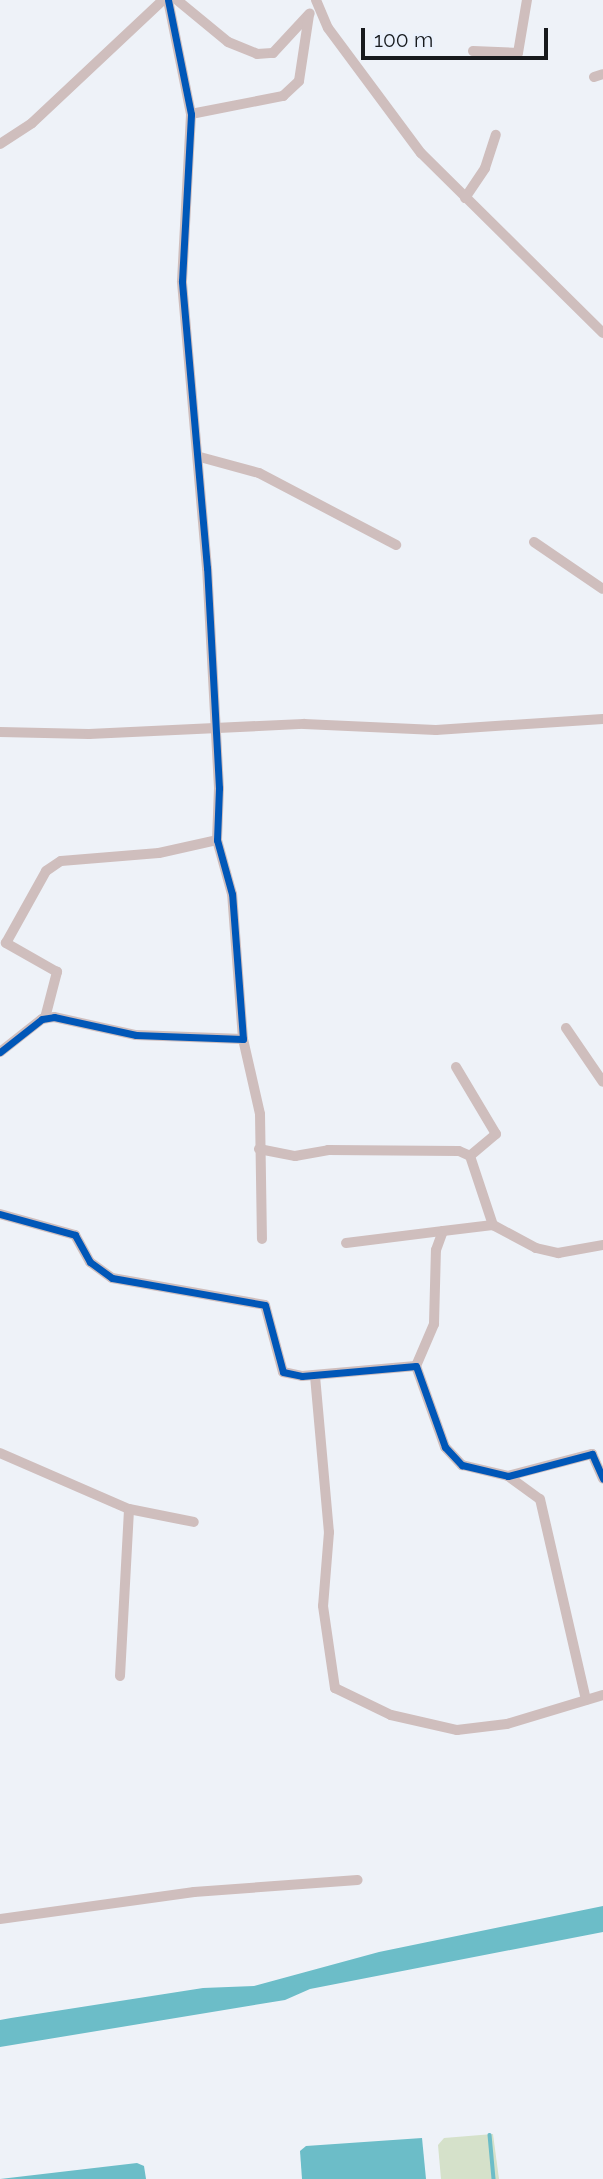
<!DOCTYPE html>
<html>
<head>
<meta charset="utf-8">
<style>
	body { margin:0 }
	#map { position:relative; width:603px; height:2179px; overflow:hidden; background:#eef2f8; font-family:Raleway,sans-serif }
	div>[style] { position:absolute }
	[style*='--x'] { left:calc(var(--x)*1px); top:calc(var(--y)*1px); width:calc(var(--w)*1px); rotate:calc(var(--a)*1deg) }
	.green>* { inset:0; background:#d5e1ca }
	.water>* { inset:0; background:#6cbdc8 }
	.stream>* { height:3.5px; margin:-1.75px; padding:0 1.75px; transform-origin:1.75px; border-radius:1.75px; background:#6cbdc8 }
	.street>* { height:10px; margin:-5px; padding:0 5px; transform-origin:5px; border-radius:5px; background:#cfbebd }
	.cycleway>* { height:7px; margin:-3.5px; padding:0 3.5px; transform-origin:3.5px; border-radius:3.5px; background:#0057b8 }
	span { translate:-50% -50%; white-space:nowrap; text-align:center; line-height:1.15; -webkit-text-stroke:5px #eaf1fc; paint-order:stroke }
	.scale { position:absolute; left:361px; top:28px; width:187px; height:32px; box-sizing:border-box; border:4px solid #171a1d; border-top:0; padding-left:9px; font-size:21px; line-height:24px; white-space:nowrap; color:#171a1d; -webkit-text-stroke:5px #eaf1fc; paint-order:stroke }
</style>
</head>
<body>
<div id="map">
	<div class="green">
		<i style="clip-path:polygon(493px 2134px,499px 2179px,441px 2179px,438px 2145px,444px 2138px)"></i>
	</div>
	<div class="water">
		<i style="clip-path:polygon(603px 1906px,603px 1932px,310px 1989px,285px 2000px,0 2047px,0 2020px,11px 2018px,203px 1988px,254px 1986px,379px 1952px)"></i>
		<i style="clip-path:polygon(422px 2138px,426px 2179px,302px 2179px,300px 2151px,306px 2146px)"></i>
		<i style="clip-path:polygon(137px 2163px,144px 2166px,146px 2179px,0 2179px)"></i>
	</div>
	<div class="stream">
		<i style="--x:490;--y:2135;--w:44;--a:84.8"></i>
	</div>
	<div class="street">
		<i style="--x:177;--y:0;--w:66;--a:39.5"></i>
		<i style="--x:228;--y:42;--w:31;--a:22"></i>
		<i style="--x:257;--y:54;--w:16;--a:-4"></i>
		<i style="--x:273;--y:53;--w:54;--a:-47.2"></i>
		<i style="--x:316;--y:0;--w:30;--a:67"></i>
		<i style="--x:328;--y:28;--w:156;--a:53.4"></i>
		<i style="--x:421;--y:153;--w:256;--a:44.7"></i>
		<i style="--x:473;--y:51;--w:45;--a:2.5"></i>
		<i style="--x:518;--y:53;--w:54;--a:-80.4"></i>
		<i style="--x:594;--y:77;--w:9;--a:-18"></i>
		<i style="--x:191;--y:114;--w:94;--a:-11.1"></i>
		<i style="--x:283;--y:96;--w:22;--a:-43"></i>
		<i style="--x:299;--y:81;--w:67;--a:-81.4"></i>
		<i style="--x:0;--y:144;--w:38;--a:-33"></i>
		<i style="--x:32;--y:123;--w:180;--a:-43.2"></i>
		<i style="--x:465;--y:198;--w:36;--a:-56"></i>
		<i style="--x:485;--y:168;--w:35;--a:-72"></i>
		<i style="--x:200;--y:457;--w:61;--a:15.2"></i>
		<i style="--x:259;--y:473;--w:155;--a:27.7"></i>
		<i style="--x:534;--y:542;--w:83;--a:34.3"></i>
		<i style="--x:0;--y:732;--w:89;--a:1.3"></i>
		<i style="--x:89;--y:734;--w:215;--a:-2.7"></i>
		<i style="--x:304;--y:724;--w:132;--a:2.6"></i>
		<i style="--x:436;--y:730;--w:167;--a:-3.8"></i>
		<i style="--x:45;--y:1018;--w:48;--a:-75.4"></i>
		<i style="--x:57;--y:972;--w:59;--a:-150.4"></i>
		<i style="--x:6;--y:943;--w:82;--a:-60.9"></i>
		<i style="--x:46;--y:871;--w:18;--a:-34"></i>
		<i style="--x:61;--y:861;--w:98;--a:-4.7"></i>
		<i style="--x:159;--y:853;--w:59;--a:-12.6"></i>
		<i style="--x:566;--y:1028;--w:65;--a:55.6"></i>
		<i style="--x:243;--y:1039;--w:77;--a:77.2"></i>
		<i style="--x:260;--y:1114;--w:125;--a:89.1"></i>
		<i style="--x:0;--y:1052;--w:53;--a:-38.2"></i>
		<i style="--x:42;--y:1019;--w:12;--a:-9"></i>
		<i style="--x:54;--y:1017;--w:84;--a:12.4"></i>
		<i style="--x:136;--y:1035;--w:107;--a:2.1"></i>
		<i style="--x:243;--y:1039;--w:145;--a:-94.3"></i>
		<i style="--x:232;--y:894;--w:56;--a:-105.5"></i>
		<i style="--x:217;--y:840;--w:52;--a:-87.8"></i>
		<i style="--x:219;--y:788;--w:220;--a:-93.1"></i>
		<i style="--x:207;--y:568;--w:288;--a:-95"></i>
		<i style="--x:182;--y:281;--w:167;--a:-86.9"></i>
		<i style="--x:191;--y:114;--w:116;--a:-101.4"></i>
		<i style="--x:456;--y:1067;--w:78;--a:59.2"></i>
		<i style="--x:496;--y:1134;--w:34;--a:140"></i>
		<i style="--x:259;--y:1149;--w:37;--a:11"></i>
		<i style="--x:295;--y:1156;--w:34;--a:-10"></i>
		<i style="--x:328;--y:1150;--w:131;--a:0.4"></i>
		<i style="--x:459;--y:1151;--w:12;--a:24"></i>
		<i style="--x:470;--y:1156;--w:73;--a:71.6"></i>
		<i style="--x:493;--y:1225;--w:49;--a:28.1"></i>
		<i style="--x:536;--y:1248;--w:23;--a:13"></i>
		<i style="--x:558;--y:1253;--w:46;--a:-10.1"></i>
		<i style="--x:0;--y:1214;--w:78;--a:15.6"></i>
		<i style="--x:75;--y:1235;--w:31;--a:61"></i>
		<i style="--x:90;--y:1262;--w:27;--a:36"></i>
		<i style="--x:112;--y:1278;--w:155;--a:10"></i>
		<i style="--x:265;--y:1305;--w:69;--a:75"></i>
		<i style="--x:283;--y:1372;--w:19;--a:12"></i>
		<i style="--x:302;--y:1376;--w:114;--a:-5"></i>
		<i style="--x:416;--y:1366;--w:86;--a:70.3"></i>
		<i style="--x:445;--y:1447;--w:25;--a:47"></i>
		<i style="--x:462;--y:1465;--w:47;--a:13.4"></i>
		<i style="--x:508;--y:1476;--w:87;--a:-14.7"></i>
		<i style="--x:592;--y:1454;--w:27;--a:66"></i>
		<i style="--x:346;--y:1243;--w:98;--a:-7.1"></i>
		<i style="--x:416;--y:1366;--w:46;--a:-66.8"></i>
		<i style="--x:434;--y:1324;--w:74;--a:-88.5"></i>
		<i style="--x:436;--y:1250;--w:20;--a:-70"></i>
		<i style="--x:443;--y:1231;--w:50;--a:-6.8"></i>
		<i style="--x:315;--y:1376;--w:157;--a:84.9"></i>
		<i style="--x:329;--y:1532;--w:74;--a:94.6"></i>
		<i style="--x:323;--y:1606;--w:83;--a:81.7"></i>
		<i style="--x:335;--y:1688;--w:62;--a:25.7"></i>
		<i style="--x:391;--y:1715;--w:68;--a:12.8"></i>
		<i style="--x:457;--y:1730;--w:50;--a:-6.8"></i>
		<i style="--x:507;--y:1724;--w:100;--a:-16.8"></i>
		<i style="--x:0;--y:1453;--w:141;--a:23.5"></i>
		<i style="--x:129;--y:1509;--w:66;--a:11.3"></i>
		<i style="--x:508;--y:1476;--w:39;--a:36"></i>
		<i style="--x:540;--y:1499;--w:206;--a:77.1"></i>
		<i style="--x:120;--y:1676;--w:167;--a:-86.9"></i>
		<i style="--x:0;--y:1919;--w:196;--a:-7.9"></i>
		<i style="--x:194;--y:1892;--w:164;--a:-4.2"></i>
	</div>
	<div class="cycleway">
		<i style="--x:0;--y:1052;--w:53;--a:-38.2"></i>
		<i style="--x:42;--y:1019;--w:12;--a:-9"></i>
		<i style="--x:54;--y:1017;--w:84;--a:12.4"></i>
		<i style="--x:136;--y:1035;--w:107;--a:2.1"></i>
		<i style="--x:243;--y:1039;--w:145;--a:-94.3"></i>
		<i style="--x:232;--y:894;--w:56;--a:-105.5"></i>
		<i style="--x:217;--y:840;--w:52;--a:-87.8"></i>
		<i style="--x:219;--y:788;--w:220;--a:-93.1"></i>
		<i style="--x:207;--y:568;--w:288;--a:-95"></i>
		<i style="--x:182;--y:281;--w:167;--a:-86.9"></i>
		<i style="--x:191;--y:114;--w:116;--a:-101.4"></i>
		<i style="--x:0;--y:1214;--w:78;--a:15.6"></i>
		<i style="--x:75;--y:1235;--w:31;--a:61"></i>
		<i style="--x:90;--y:1262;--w:27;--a:36"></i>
		<i style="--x:112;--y:1278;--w:155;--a:10"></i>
		<i style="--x:265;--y:1305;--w:69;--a:75"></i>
		<i style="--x:283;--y:1372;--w:19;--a:12"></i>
		<i style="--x:302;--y:1376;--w:114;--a:-5"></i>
		<i style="--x:416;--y:1366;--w:86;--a:70.3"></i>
		<i style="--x:445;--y:1447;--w:25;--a:47"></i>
		<i style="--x:462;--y:1465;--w:47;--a:13.4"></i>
		<i style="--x:508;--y:1476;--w:87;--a:-14.7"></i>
		<i style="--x:592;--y:1454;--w:27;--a:66"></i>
	</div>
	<div class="scale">100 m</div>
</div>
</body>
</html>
